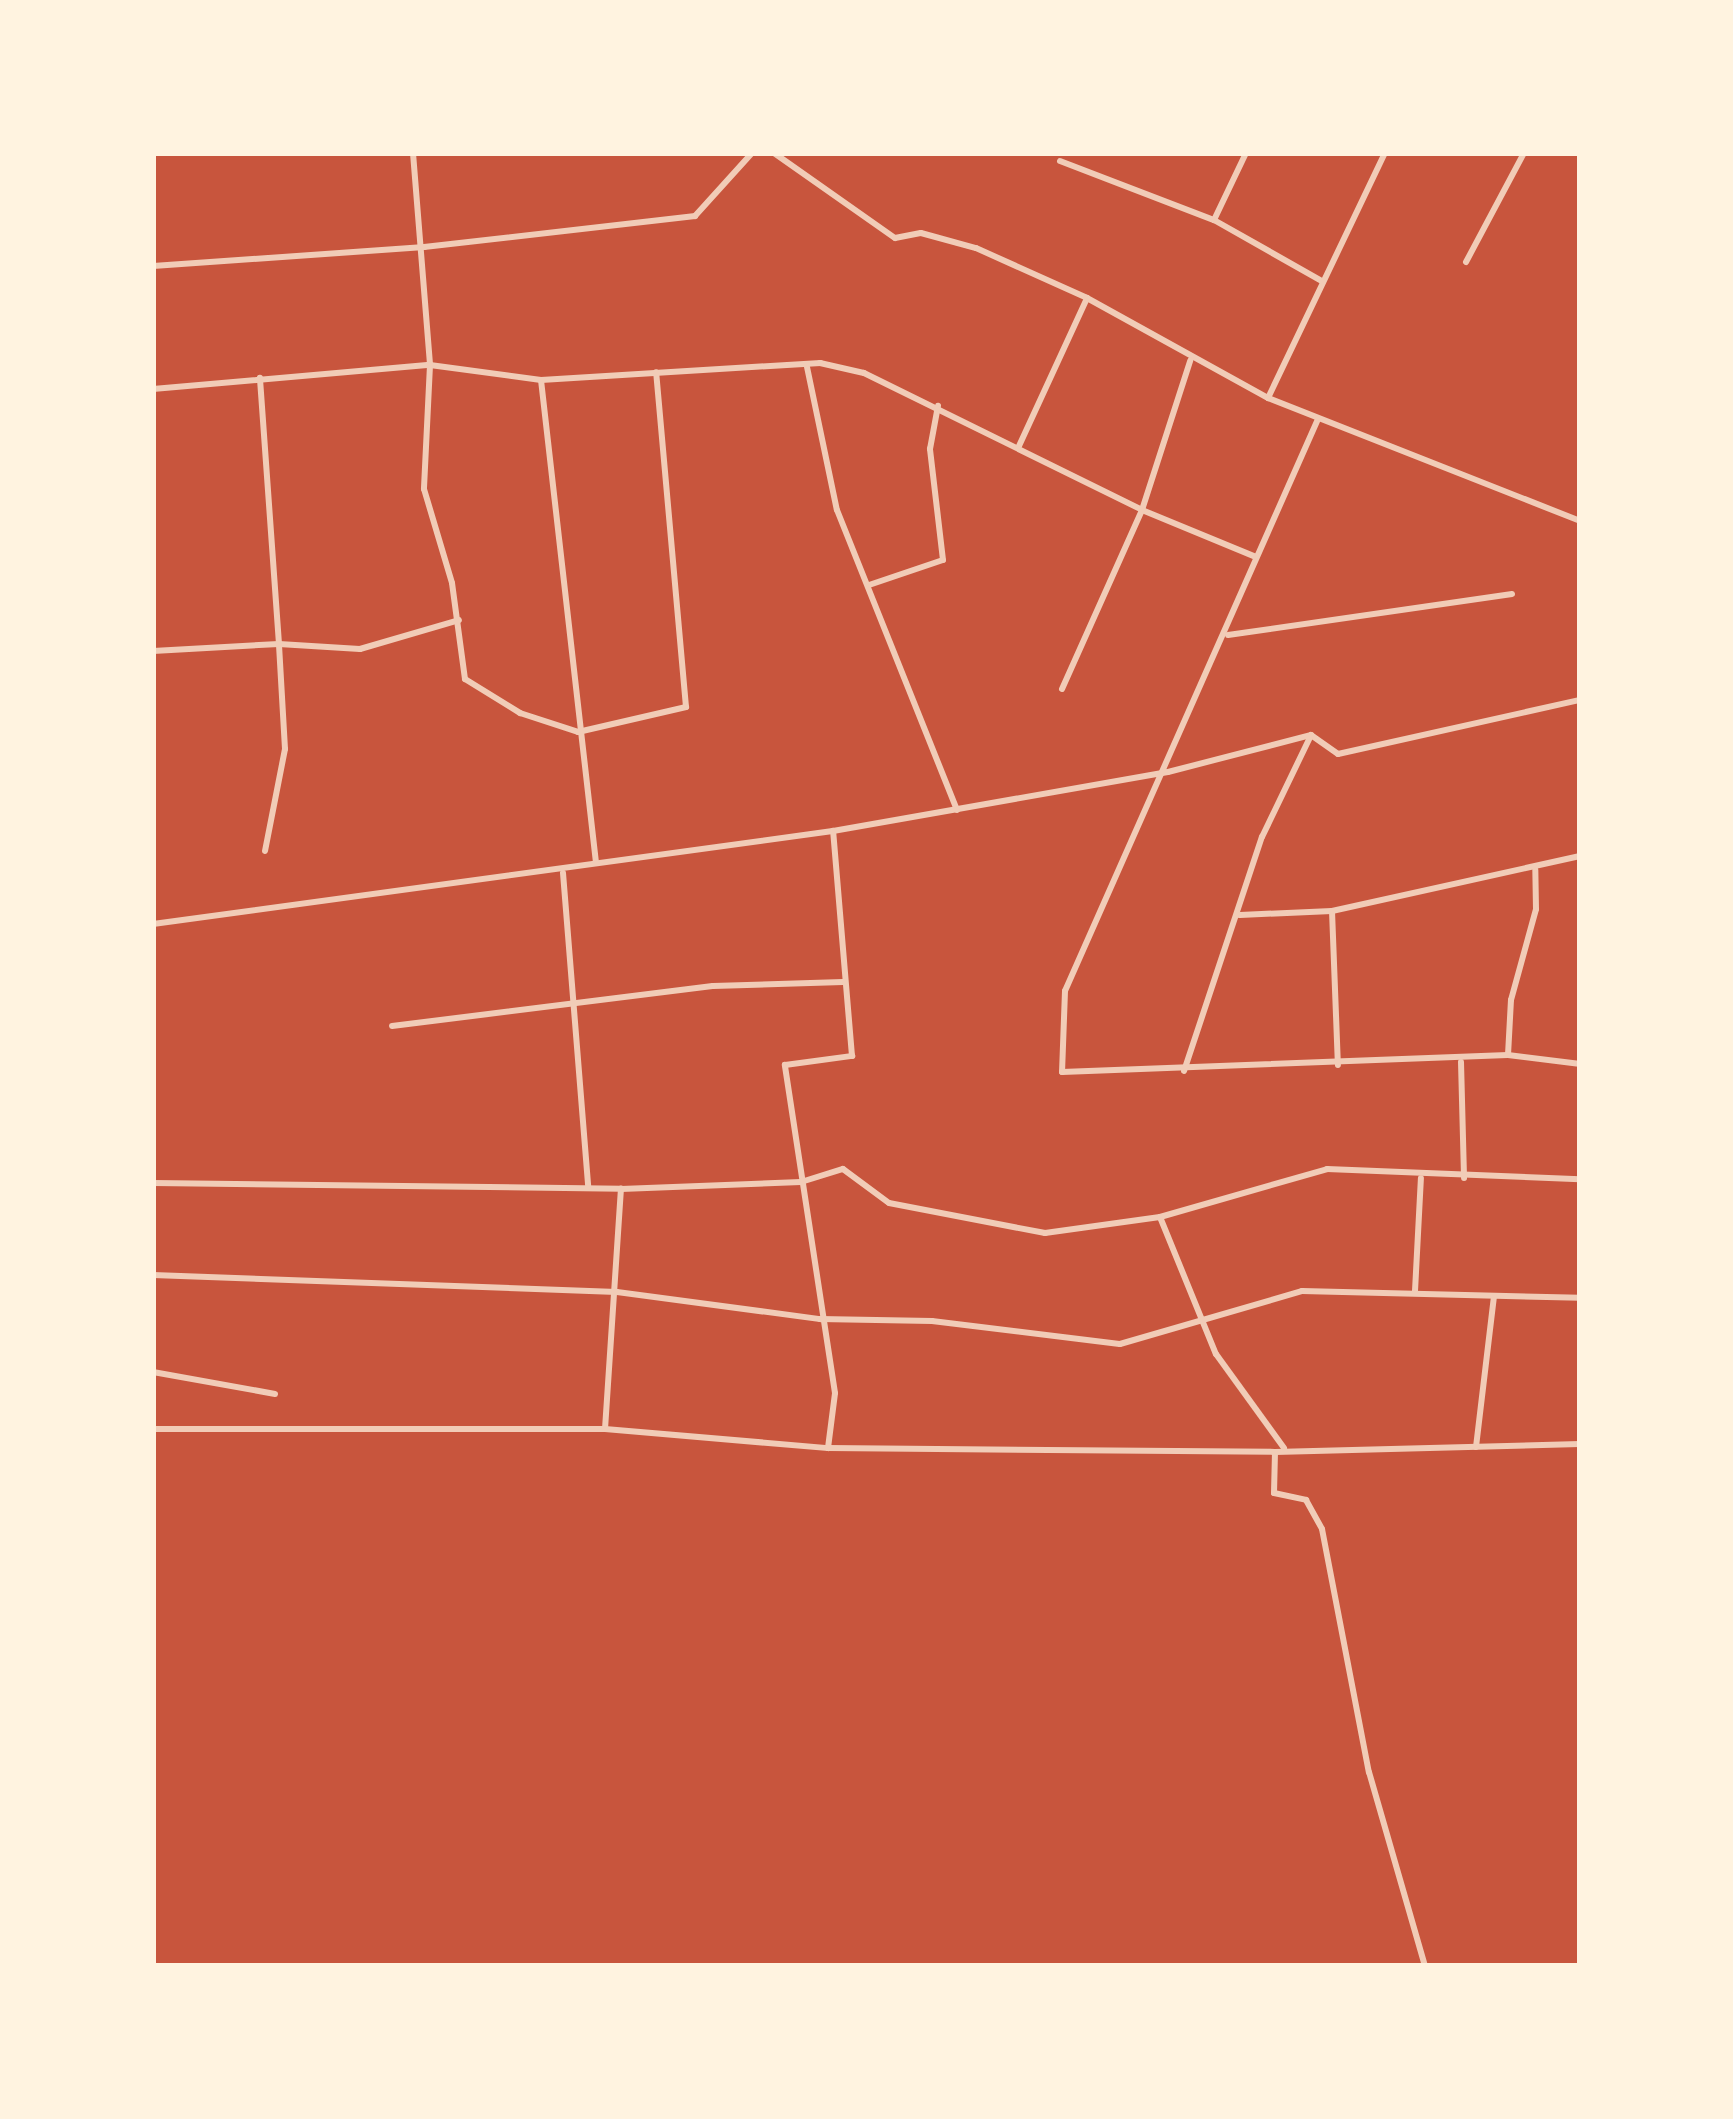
<!DOCTYPE html>
<html>
<head>
<meta charset="utf-8">
<style>
	body { margin:0 }
	#map { position:relative; width:1733px; height:2119px; overflow:hidden; background:#c8553d; font-family:"Golos Text",sans-serif }
	div>[style] { position:absolute }
	[style*='--x'] { left:calc(var(--x)*1px); top:calc(var(--y)*1px); width:calc(var(--w)*1px); rotate:calc(var(--a)*1deg) }
	.minor>* { height:6px; margin:-3px; padding:0 3px; transform-origin:3px; border-radius:3px; background:#f1ccb7 }
	span { translate:-50% -50%; white-space:nowrap; text-align:center; line-height:1.15; -webkit-text-stroke:9px #fff3e0; paint-order:stroke }
	.frame { position:absolute; inset:0; border:156px solid #fff3e0; pointer-events:none }
</style>
</head>
<body>
<div id="map">
	<div class="minor">
		<i style="--x:413;--y:153;--w:213;--a:85.4"></i>
		<i style="--x:430;--y:365;--w:124;--a:92.8"></i>
		<i style="--x:424;--y:489;--w:98;--a:73.4"></i>
		<i style="--x:452;--y:583;--w:97;--a:82.3"></i>
		<i style="--x:465;--y:679;--w:65;--a:31.7"></i>
		<i style="--x:520;--y:713;--w:61;--a:18.1"></i>
		<i style="--x:578;--y:732;--w:111;--a:-13"></i>
		<i style="--x:686;--y:707;--w:336;--a:-95.1"></i>
		<i style="--x:774;--y:153;--w:148;--a:35.1"></i>
		<i style="--x:895;--y:238;--w:26;--a:-11"></i>
		<i style="--x:921;--y:233;--w:57;--a:15.3"></i>
		<i style="--x:976;--y:248;--w:122;--a:24.2"></i>
		<i style="--x:1087;--y:298;--w:207;--a:28.9"></i>
		<i style="--x:1268;--y:398;--w:335;--a:21.5"></i>
		<i style="--x:1060;--y:161;--w:165;--a:21"></i>
		<i style="--x:1214;--y:220;--w:122;--a:29.5"></i>
		<i style="--x:1214;--y:220;--w:74;--a:-64.5"></i>
		<i style="--x:1466;--y:262;--w:123;--a:-62"></i>
		<i style="--x:153;--y:266;--w:272;--a:-4"></i>
		<i style="--x:424;--y:247;--w:273;--a:-6.5"></i>
		<i style="--x:695;--y:216;--w:85;--a:-47.9"></i>
		<i style="--x:807;--y:367;--w:146;--a:78.2"></i>
		<i style="--x:837;--y:510;--w:323;--a:68.2"></i>
		<i style="--x:541;--y:380;--w:486;--a:83.5"></i>
		<i style="--x:153;--y:389;--w:278;--a:-5"></i>
		<i style="--x:430;--y:365;--w:112;--a:7.7"></i>
		<i style="--x:541;--y:380;--w:280;--a:-3.5"></i>
		<i style="--x:820;--y:363;--w:45;--a:12.8"></i>
		<i style="--x:864;--y:373;--w:310;--a:26.2"></i>
		<i style="--x:1142;--y:510;--w:123;--a:22.4"></i>
		<i style="--x:1268;--y:398;--w:272;--a:-64.5"></i>
		<i style="--x:1318;--y:419;--w:625;--a:113.86"></i>
		<i style="--x:1065;--y:991;--w:81;--a:92.1"></i>
		<i style="--x:1062;--y:1072;--w:446;--a:-2.2"></i>
		<i style="--x:1508;--y:1055;--w:73;--a:7.1"></i>
		<i style="--x:1019;--y:446;--w:163;--a:-65.3"></i>
		<i style="--x:869;--y:585;--w:78;--a:-18.7"></i>
		<i style="--x:943;--y:560;--w:112;--a:-96.7"></i>
		<i style="--x:930;--y:449;--w:44;--a:-79.5"></i>
		<i style="--x:1228;--y:635;--w:287;--a:-8.2"></i>
		<i style="--x:153;--y:651;--w:126;--a:-3.2"></i>
		<i style="--x:279;--y:644;--w:267;--a:-94.1"></i>
		<i style="--x:1062;--y:689;--w:196;--a:-65.9"></i>
		<i style="--x:1142;--y:510;--w:157;--a:-72.1"></i>
		<i style="--x:265;--y:851;--w:104;--a:-78.9"></i>
		<i style="--x:285;--y:749;--w:105;--a:-93.3"></i>
		<i style="--x:279;--y:644;--w:81;--a:3.5"></i>
		<i style="--x:360;--y:649;--w:103;--a:-16.3"></i>
		<i style="--x:563;--y:873;--w:314;--a:85.4"></i>
		<i style="--x:1332;--y:911;--w:154;--a:87.8"></i>
		<i style="--x:1240;--y:915;--w:92;--a:-2.5"></i>
		<i style="--x:1332;--y:911;--w:254;--a:-12.5"></i>
		<i style="--x:153;--y:924;--w:686;--a:-7.79"></i>
		<i style="--x:833;--y:831;--w:340;--a:-10"></i>
		<i style="--x:1168;--y:772;--w:148;--a:-14.5"></i>
		<i style="--x:1311;--y:735;--w:33;--a:35"></i>
		<i style="--x:1338;--y:754;--w:248;--a:-12.6"></i>
		<i style="--x:392;--y:1026;--w:323;--a:-7.1"></i>
		<i style="--x:713;--y:986;--w:130;--a:-1.8"></i>
		<i style="--x:1508;--y:1055;--w:55;--a:-86.9"></i>
		<i style="--x:1511;--y:1000;--w:94;--a:-74.6"></i>
		<i style="--x:1536;--y:909;--w:39;--a:-91"></i>
		<i style="--x:1461;--y:1062;--w:116;--a:88.5"></i>
		<i style="--x:1184;--y:1071;--w:247;--a:-71.6"></i>
		<i style="--x:1262;--y:837;--w:113;--a:-64.3"></i>
		<i style="--x:153;--y:1183;--w:468;--a:0.7"></i>
		<i style="--x:621;--y:1189;--w:180;--a:-2.2"></i>
		<i style="--x:801;--y:1182;--w:44;--a:-17.2"></i>
		<i style="--x:843;--y:1169;--w:57;--a:36.5"></i>
		<i style="--x:889;--y:1203;--w:159;--a:10.9"></i>
		<i style="--x:1045;--y:1233;--w:116;--a:-7.9"></i>
		<i style="--x:1160;--y:1217;--w:174;--a:-16"></i>
		<i style="--x:1327;--y:1169;--w:253;--a:2.3"></i>
		<i style="--x:1160;--y:1217;--w:148;--a:67.8"></i>
		<i style="--x:1216;--y:1354;--w:116;--a:54.1"></i>
		<i style="--x:153;--y:1275;--w:464;--a:2.1"></i>
		<i style="--x:617;--y:1292;--w:205;--a:7.6"></i>
		<i style="--x:820;--y:1319;--w:112;--a:1"></i>
		<i style="--x:932;--y:1321;--w:189;--a:7"></i>
		<i style="--x:1120;--y:1344;--w:190;--a:-16.2"></i>
		<i style="--x:1302;--y:1291;--w:278;--a:1.4"></i>
		<i style="--x:1415;--y:1291;--w:113;--a:-87"></i>
		<i style="--x:153;--y:1372;--w:124;--a:10.2"></i>
		<i style="--x:153;--y:1429;--w:452;--a:0"></i>
		<i style="--x:605;--y:1429;--w:224;--a:4.9"></i>
		<i style="--x:828;--y:1448;--w:447;--a:0.5"></i>
		<i style="--x:1275;--y:1452;--w:305;--a:-1.5"></i>
		<i style="--x:605;--y:1429;--w:241;--a:-86.2"></i>
		<i style="--x:1476;--y:1447;--w:151;--a:-83.2"></i>
		<i style="--x:828;--y:1448;--w:55;--a:-82.7"></i>
		<i style="--x:835;--y:1393;--w:332;--a:-98.7"></i>
		<i style="--x:785;--y:1065;--w:68;--a:-7.7"></i>
		<i style="--x:852;--y:1056;--w:226;--a:-94.8"></i>
		<i style="--x:1275;--y:1452;--w:41;--a:91.4"></i>
		<i style="--x:1274;--y:1493;--w:33;--a:12"></i>
		<i style="--x:1306;--y:1500;--w:33;--a:61"></i>
		<i style="--x:1322;--y:1529;--w:248;--a:79.1"></i>
		<i style="--x:1369;--y:1772;--w:202;--a:73.9"></i>
	</div>
	<div class="frame"></div>
</div>
</body>
</html>
